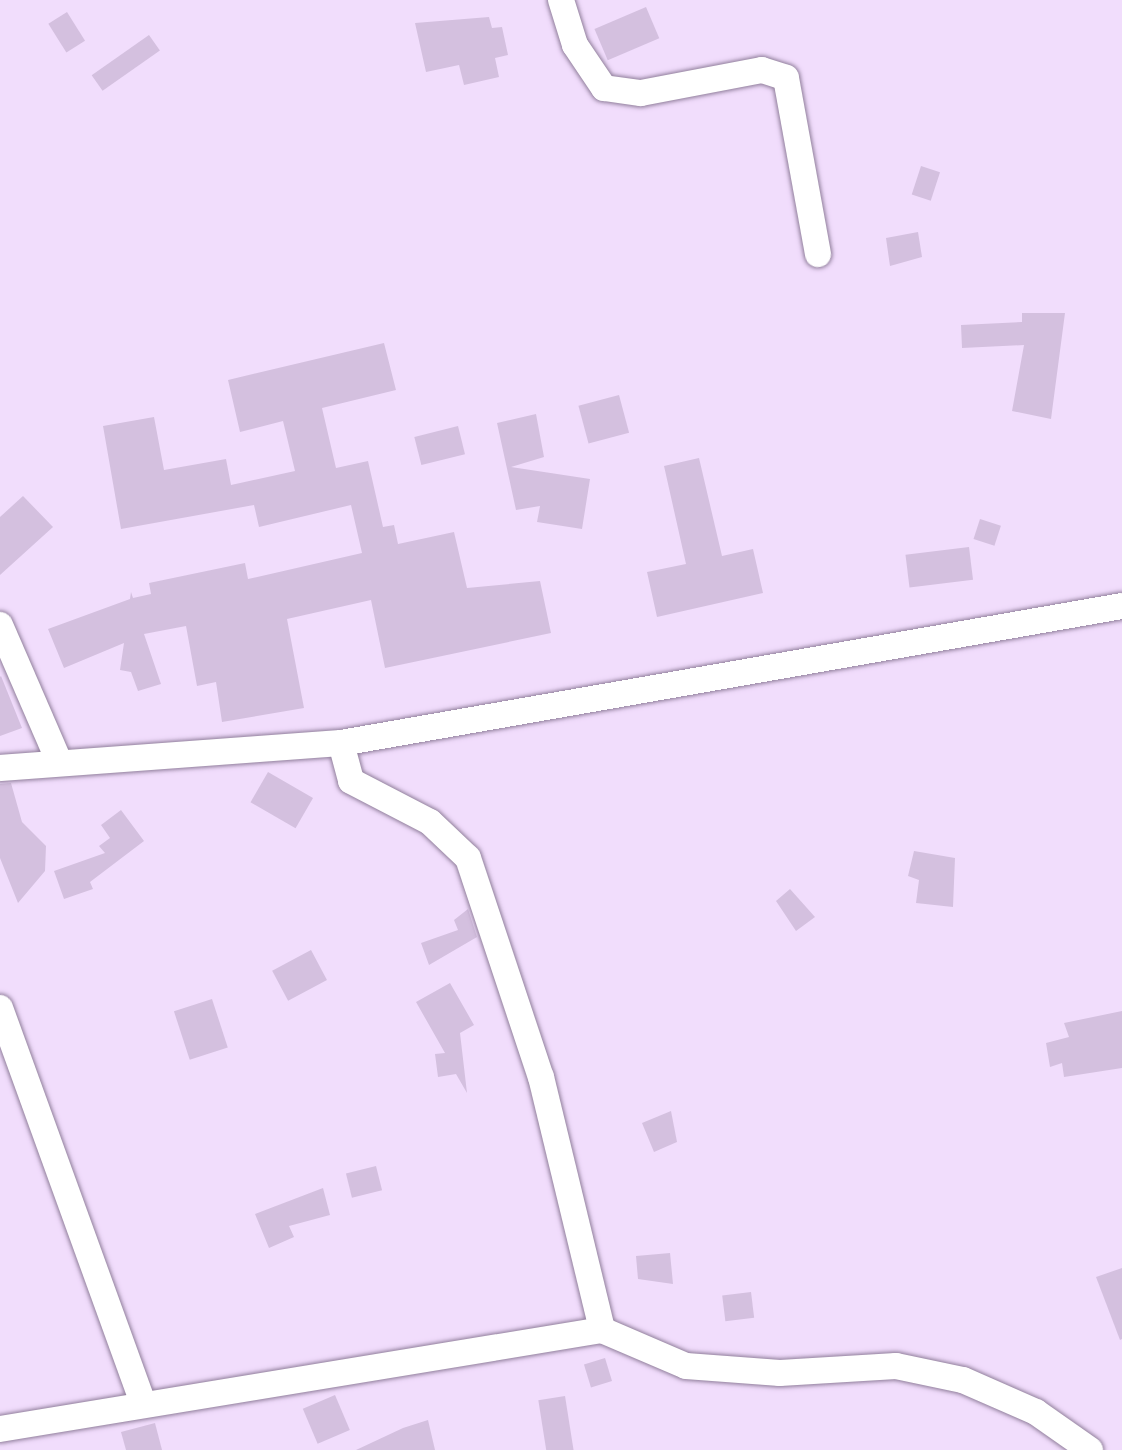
<!DOCTYPE html>
<html>
<head>
<meta charset="utf-8">
<style>
	body { margin:0 }
	#map { position:relative; width:1122px; height:1450px; overflow:hidden; background:#f1ddfc; font-family:Bitter,serif }
	div>[style] { position:absolute }
	[style*='--x'] { left:calc(var(--x)*1px); top:calc(var(--y)*1px); width:calc(var(--w)*1px); rotate:calc(var(--a)*1deg) }
	.building>* { inset:0; background:#d4c0df; transform-origin:0 0 }
	.roads { filter:drop-shadow(0 0 2px #917f9c) drop-shadow(0 0 2px #917f9c) }
	.minor>* { height:26px; margin:-13px; padding:0 13px; transform-origin:13px; border-radius:13px; background:#fff }
	span { translate:-50% -50%; white-space:nowrap; text-align:center; line-height:1.15; -webkit-text-stroke:7px #f7effc; paint-order:stroke }
</style>
</head>
<body>
<div id="map">
	<div class="building">
		<i style="left:646px;top:7px;width:34px;height:56px;rotate:67deg"></i>
		<i style="left:67px;top:12px;width:34px;height:22px;rotate:58deg"></i>
		<i style="clip-path:polygon(489px 17px,492px 28px,502px 27px,508px 55px,495px 58px,499px 77px,464px 85px,459px 65px,426px 72px,415px 23px)"></i>
		<i style="left:149px;top:35px;width:19px;height:70px;rotate:55deg"></i>
		<i style="left:921px;top:166px;width:20px;height:30px;rotate:18deg"></i>
		<i style="clip-path:polygon(918px 232px,922px 257px,890px 266px,886px 238px)"></i>
		<i style="clip-path:polygon(1022px 313px,1065px 313px,1051px 419px,1012px 411px,1024px 345px,962px 348px,961px 325px,1022px 322px)"></i>
		<i style="clip-path:polygon(384px 343px,396px 390px,322px 408px,336px 468px,368px 461px,383px 527px,394px 525px,398px 544px,454px 532px,467px 588px,540px 581px,551px 633px,385px 668px,371px 600px,287px 619px,304px 708px,222px 722px,216px 682px,197px 686px,186px 626px,144px 634px,161px 684px,138px 691px,131px 672px,120px 670px,124px 643px,64px 668px,48px 629px,130px 599px,131px 592px,133px 598px,151px 594px,149px 583px,245px 563px,248px 579px,362px 553px,351px 505px,259px 527px,254px 505px,121px 529px,103px 426px,154px 417px,164px 470px,226px 459px,231px 485px,295px 471px,283px 421px,240px 432px,228px 380px)"></i>
		<i style="left:619px;top:395px;width:39px;height:42px;rotate:75deg"></i>
		<i style="clip-path:polygon(536px 414px,544px 457px,511px 467px,590px 479px,582px 529px,537px 522px,540px 506px,516px 510px,497px 423px)"></i>
		<i style="left:458px;top:426px;width:29px;height:45px;rotate:76deg"></i>
		<i style="clip-path:polygon(699px 458px,722px 556px,753px 549px,763px 593px,657px 617px,647px 572px,686px 564px,664px 466px)"></i>
		<i style="clip-path:polygon(23px 496px,53px 527px,0 575px,0 517px)"></i>
		<i style="left:980px;top:519px;width:22px;height:21px;rotate:18deg"></i>
		<i style="left:969px;top:547px;width:33px;height:64px;rotate:83deg"></i>
		<i style="clip-path:polygon(1px 676px,22px 728px,0 736px,0 677px)"></i>
		<i style="left:268px;top:772px;width:52px;height:35px;rotate:30deg"></i>
		<i style="clip-path:polygon(11px 783px,22px 822px,46px 846px,45px 871px,18px 903px,0 858px,0 784px)"></i>
		<i style="clip-path:polygon(121px 810px,144px 841px,90px 882px,93px 889px,64px 899px,54px 871px,105px 853px,99px 846px,110px 838px,101px 825px)"></i>
		<i style="clip-path:polygon(914px 851px,955px 858px,953px 907px,916px 903px,919px 880px,908px 876px)"></i>
		<i style="clip-path:polygon(790px 889px,815px 917px,796px 931px,776px 901px)"></i>
		<i style="clip-path:polygon(468px 909px,477px 937px,429px 965px,421px 943px,458px 930px,454px 920px)"></i>
		<i style="left:311px;top:950px;width:34px;height:44px;rotate:62deg"></i>
		<i style="clip-path:polygon(450px 983px,474px 1025px,460px 1033px,467px 1093px,456px 1074px,438px 1077px,435px 1054px,445px 1053px,416px 1002px)"></i>
		<i style="left:212px;top:999px;width:51px;height:40px;rotate:72deg"></i>
		<i style="clip-path:polygon(1122px 1011px,1122px 1068px,1064px 1077px,1062px 1063px,1050px 1067px,1046px 1043px,1069px 1037px,1064px 1023px)"></i>
		<i style="clip-path:polygon(671px 1111px,677px 1142px,654px 1152px,642px 1123px)"></i>
		<i style="left:376px;top:1166px;width:25px;height:31px;rotate:76deg"></i>
		<i style="clip-path:polygon(323px 1188px,330px 1215px,289px 1226px,294px 1237px,269px 1248px,255px 1214px)"></i>
		<i style="clip-path:polygon(670px 1253px,673px 1284px,638px 1279px,636px 1256px)"></i>
		<i style="clip-path:polygon(1122px 1268px,1122px 1339px,1120px 1340px,1096px 1277px)"></i>
		<i style="left:751px;top:1292px;width:26px;height:29px;rotate:83deg"></i>
		<i style="left:605px;top:1358px;width:24px;height:22px;rotate:73deg"></i>
		<i style="left:335px;top:1395px;width:38px;height:35px;rotate:67deg"></i>
		<i style="left:565px;top:1396px;width:55px;height:27px;rotate:81deg"></i>
		<i style="clip-path:polygon(428px 1420px,435px 1450px,356px 1450px,403px 1428px)"></i>
		<i style="clip-path:polygon(155px 1423px,162px 1450px,126px 1450px,121px 1432px)"></i>
	</div>
	<div class="roads">
		<div class="minor">
			<i style="--x:561;--y:0;--w:47;--a:72.7"></i>
			<i style="--x:575;--y:45;--w:52;--a:56"></i>
			<i style="--x:604;--y:88;--w:37;--a:8"></i>
			<i style="--x:641;--y:93;--w:123;--a:-10.8"></i>
			<i style="--x:762;--y:70;--w:25;--a:18"></i>
			<i style="--x:786;--y:78;--w:179;--a:79.7"></i>
			<i style="--x:0;--y:625;--w:146;--a:66.6"></i>
			<i style="--x:341;--y:743;--w:39;--a:75"></i>
			<i style="--x:351;--y:781;--w:89;--a:27.4"></i>
			<i style="--x:430;--y:822;--w:52;--a:43.5"></i>
			<i style="--x:468;--y:858;--w:231;--a:71.6"></i>
			<i style="--x:541;--y:1077;--w:260;--a:76.4"></i>
			<i style="--x:0;--y:768;--w:342;--a:-4.2"></i>
			<i style="--x:341;--y:743;--w:793;--a:-9.95"></i>
			<i style="--x:0;--y:1008;--w:420;--a:70.1"></i>
			<i style="--x:0;--y:1429;--w:610;--a:-9.34"></i>
			<i style="--x:602;--y:1330;--w:91;--a:23.2"></i>
			<i style="--x:686;--y:1366;--w:94;--a:4.3"></i>
			<i style="--x:780;--y:1373;--w:116;--a:-3.5"></i>
			<i style="--x:896;--y:1366;--w:68;--a:11.8"></i>
			<i style="--x:963;--y:1380;--w:80;--a:23.7"></i>
			<i style="--x:1036;--y:1412;--w:66;--a:35.1"></i>
		</div>
	</div>
</div>
</body>
</html>
